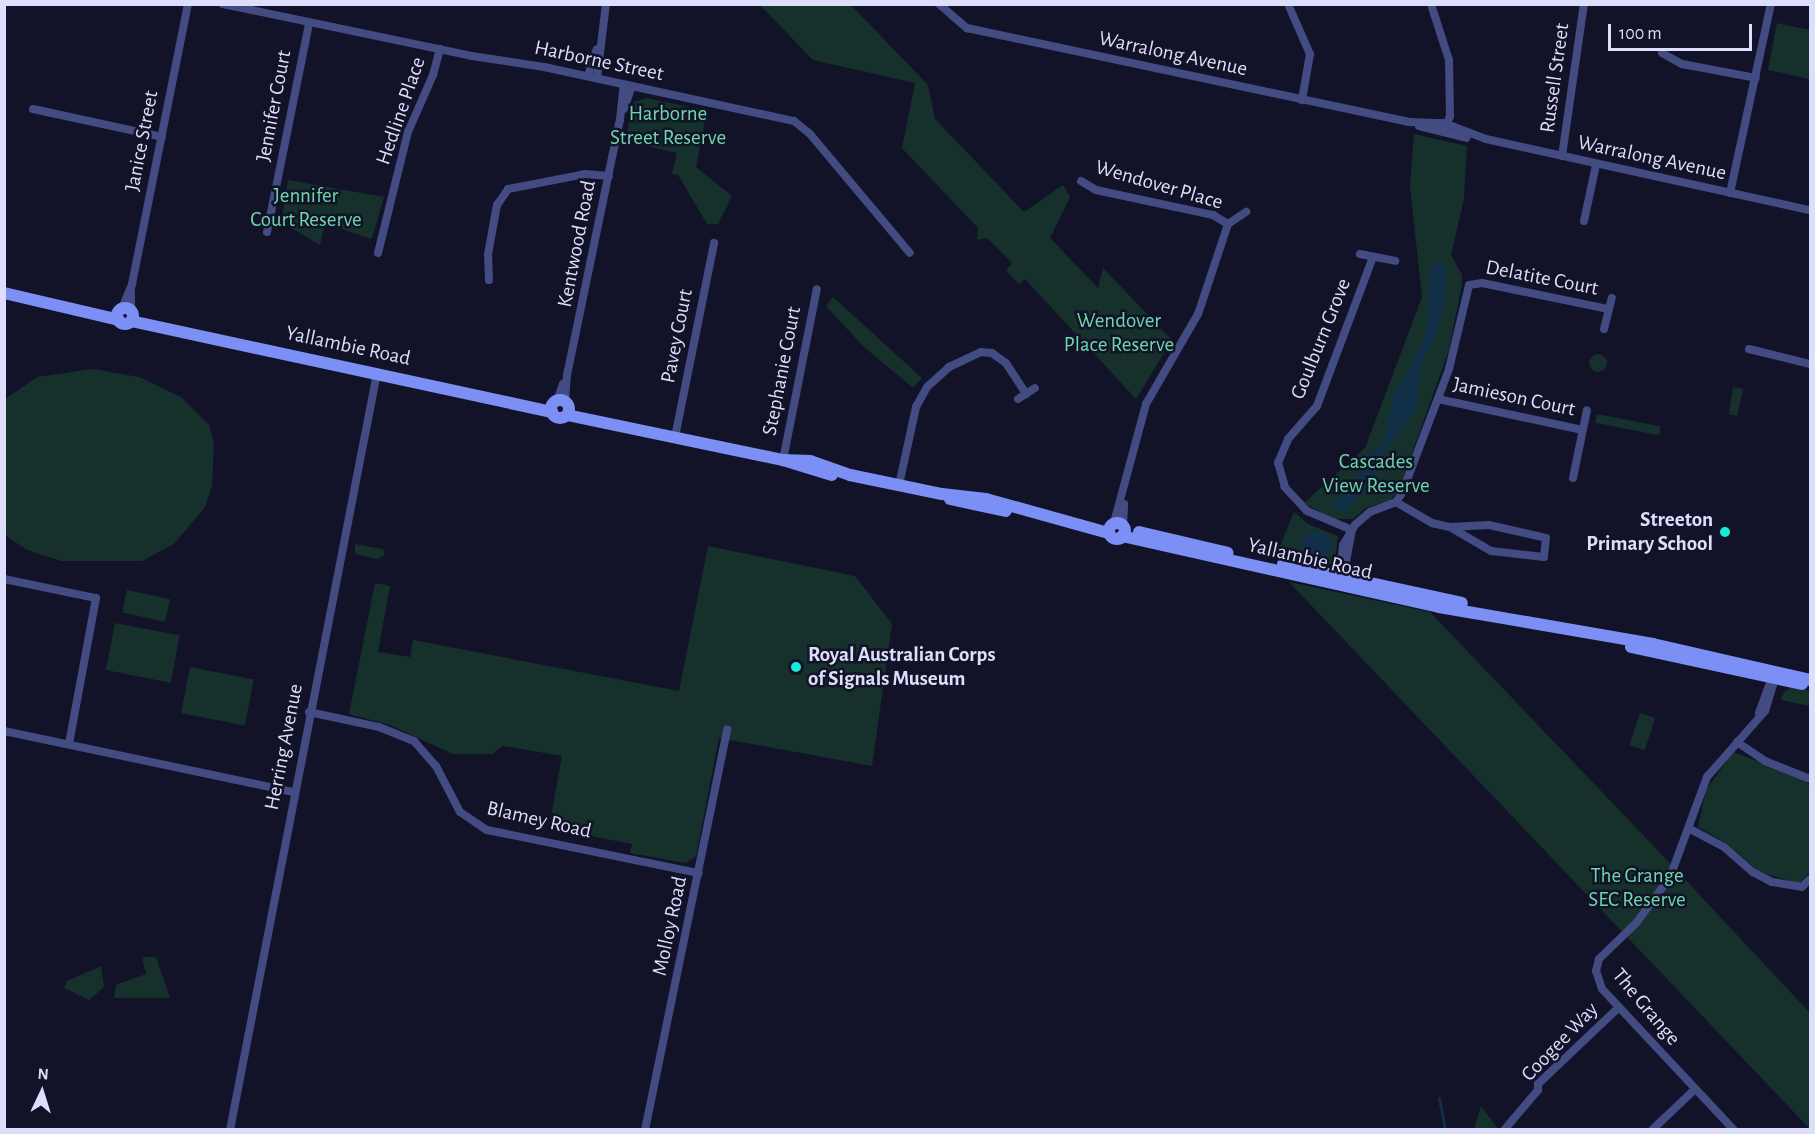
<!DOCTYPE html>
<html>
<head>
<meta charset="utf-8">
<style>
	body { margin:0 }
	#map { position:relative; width:1815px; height:1134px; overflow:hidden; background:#121328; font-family:"Alegreya Sans",sans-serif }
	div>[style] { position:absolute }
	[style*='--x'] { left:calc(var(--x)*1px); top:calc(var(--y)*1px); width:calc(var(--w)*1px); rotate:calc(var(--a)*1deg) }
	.green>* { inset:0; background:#16312b; transform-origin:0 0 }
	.round { border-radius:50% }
	.water>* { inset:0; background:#122f48 }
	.stream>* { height:3px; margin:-1.5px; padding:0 1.5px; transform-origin:1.5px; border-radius:1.5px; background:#122f48 }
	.street>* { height:8px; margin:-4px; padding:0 4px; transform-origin:4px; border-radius:4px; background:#424b82 }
	.secondary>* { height:12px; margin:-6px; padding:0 6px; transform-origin:6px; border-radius:6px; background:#7b8ff4 }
	.secondary>.ring { margin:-6px; padding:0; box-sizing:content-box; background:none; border:12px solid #7b8ff4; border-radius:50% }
	.dots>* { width:16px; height:16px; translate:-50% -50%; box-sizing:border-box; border:3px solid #121328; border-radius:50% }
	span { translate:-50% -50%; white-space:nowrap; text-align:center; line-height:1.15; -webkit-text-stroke:5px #121328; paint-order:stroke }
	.street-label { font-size:21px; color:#dcdefc }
	.park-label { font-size:21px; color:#6dd7a9 }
	.poi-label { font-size:21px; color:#dcdefc; font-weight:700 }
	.right { translate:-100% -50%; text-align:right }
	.left { translate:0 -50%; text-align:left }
	.frame { position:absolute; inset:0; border:6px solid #dcdefc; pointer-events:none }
	.north { position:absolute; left:12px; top:1062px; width:60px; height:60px; -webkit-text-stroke:4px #121328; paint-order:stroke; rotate:4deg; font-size:16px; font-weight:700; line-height:24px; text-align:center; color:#dcdefc }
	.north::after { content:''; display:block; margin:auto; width:21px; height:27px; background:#dcdefc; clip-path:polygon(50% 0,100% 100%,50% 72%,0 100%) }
	.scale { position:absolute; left:1608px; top:24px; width:144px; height:27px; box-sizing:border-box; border:3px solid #dcdefc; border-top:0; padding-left:8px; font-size:18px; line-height:21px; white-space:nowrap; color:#dcdefc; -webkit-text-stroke:4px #121328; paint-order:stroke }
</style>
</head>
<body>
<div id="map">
	<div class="green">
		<i style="clip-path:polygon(760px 5px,851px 5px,928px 85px,935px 119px,1024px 212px,1063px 185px,1070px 197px,1050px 238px,1098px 288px,1103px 268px,1172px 340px,1136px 399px,1025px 279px,1019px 284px,1006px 271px,1012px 263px,987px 238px,977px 240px,978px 228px,902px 148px,915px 83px,813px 60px)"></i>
		<i style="clip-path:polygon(1777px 23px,1810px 30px,1810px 79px,1768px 70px)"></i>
		<i style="clip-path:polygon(647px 98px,707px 111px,696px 167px,732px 196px,718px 224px,707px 224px,678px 175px,672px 174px,677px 153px,625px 141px,634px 102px)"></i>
		<i style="clip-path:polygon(1414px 134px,1467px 146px,1464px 199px,1451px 255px,1462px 275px,1462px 285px,1448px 353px,1398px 492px,1389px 501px,1366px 508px,1353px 519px,1332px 519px,1304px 503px,1365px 448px,1422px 297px,1410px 187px)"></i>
		<i style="clip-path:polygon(288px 180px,384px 197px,373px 235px,371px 239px,325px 223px,320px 245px,281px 222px)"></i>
		<i style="clip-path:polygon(833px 297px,922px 378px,913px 388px,863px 346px,826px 306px)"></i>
		<i class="round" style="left:1589px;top:354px;width:18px;height:18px"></i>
		<i style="clip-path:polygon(93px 369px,139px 377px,181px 397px,209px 425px,214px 444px,212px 485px,205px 507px,174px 544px,142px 561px,61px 561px,27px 550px,5px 535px,5px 399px,37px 377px)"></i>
		<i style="clip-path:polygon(1733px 387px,1743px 389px,1737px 416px,1729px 414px)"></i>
		<i style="left:1597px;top:414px;width:65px;height:9px;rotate:11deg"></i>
		<i style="clip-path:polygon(1294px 512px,1308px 524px,1338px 536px,1335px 561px,1330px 565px,1277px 553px)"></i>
		<i style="clip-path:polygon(355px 544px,383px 549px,385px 555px,377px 559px,355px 554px)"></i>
		<i style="clip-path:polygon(708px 546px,855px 576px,892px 624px,872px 766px,719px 738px,696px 856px,686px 863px,630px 853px,632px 844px,549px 828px,562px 756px,503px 746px,492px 754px,453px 754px,390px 725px,349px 714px,375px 583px,390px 586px,378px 652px,410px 657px,413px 640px,679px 691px)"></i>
		<i style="clip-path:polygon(1289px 582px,1430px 612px,1666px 859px,1810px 1013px,1810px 1129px)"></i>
		<i style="left:127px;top:590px;width:44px;height:23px;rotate:12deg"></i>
		<i style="left:115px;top:623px;width:66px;height:48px;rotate:11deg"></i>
		<i style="left:190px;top:667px;width:65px;height:47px;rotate:11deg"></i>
		<i style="clip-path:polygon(1792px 687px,1810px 691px,1810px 706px,1781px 700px,1783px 693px)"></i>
		<i style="left:1640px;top:713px;width:16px;height:34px;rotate:18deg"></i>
		<i style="clip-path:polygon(1733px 752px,1803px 778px,1810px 786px,1809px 873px,1799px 884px,1760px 872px,1726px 843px,1698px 827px,1706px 790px)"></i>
		<i style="clip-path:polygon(142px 957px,156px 957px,170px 998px,114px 998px,116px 985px,146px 974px)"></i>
		<i style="clip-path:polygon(101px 966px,104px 987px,89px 1000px,64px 988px,67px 981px)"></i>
		<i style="clip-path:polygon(1481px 1106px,1498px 1129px,1474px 1129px)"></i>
	</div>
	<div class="water">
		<i style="clip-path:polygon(1440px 261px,1446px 269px,1446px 293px,1436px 335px,1422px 363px,1416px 409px,1384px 452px,1374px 480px,1345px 512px,1340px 512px,1331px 506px,1358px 475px,1367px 455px,1383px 445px,1395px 389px,1408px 373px,1426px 333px,1430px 266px)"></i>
		<i class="round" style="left:1300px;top:531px;width:32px;height:32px"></i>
	</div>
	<div class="stream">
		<i style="--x:1439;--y:1098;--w:33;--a:79"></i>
	</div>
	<div class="street">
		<i style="--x:223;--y:4;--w:254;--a:11.8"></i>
		<i style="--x:472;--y:56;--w:73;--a:8.7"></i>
		<i style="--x:544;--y:67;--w:256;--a:12.2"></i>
		<i style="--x:794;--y:121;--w:21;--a:39"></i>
		<i style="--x:810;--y:134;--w:155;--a:50"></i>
		<i style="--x:939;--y:4;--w:37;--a:41"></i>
		<i style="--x:967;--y:28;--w:451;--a:12"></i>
		<i style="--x:1408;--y:122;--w:36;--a:2"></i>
		<i style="--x:1444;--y:123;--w:45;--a:20.9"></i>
		<i style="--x:1486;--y:139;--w:332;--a:12.4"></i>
		<i style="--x:1288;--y:4;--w:55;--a:66.3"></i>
		<i style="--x:1310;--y:54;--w:47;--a:99.9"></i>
		<i style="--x:1431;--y:4;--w:59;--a:72.2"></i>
		<i style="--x:1449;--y:60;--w:56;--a:89"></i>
		<i style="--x:1450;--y:116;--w:17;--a:111"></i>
		<i style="--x:1662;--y:53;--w:23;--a:29"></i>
		<i style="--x:1682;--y:64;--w:75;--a:10.7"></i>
		<i style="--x:588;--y:76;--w:28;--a:-72"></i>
		<i style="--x:597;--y:78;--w:75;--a:-83.1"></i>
		<i style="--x:33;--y:109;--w:132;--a:12.2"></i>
		<i style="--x:624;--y:109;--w:24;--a:-71"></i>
		<i style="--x:1419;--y:126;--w:49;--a:14"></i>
		<i style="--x:1562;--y:156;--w:154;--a:-81.8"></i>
		<i style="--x:1081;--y:181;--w:17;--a:31"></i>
		<i style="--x:1096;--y:190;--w:120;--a:12.1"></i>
		<i style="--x:1213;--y:215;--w:17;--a:31"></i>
		<i style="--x:1228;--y:224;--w:95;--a:108.4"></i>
		<i style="--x:1198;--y:314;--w:104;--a:120"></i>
		<i style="--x:1146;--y:404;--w:123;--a:105.1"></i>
		<i style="--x:1730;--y:193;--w:193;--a:-77.8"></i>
		<i style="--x:1584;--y:221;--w:57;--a:-77.9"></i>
		<i style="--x:1228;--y:224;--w:22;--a:-34"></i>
		<i style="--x:267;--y:232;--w:213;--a:-78.6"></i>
		<i style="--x:378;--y:253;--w:125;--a:-76.1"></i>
		<i style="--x:408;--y:132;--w:62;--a:-66.3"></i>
		<i style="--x:433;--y:75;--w:27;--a:-75"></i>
		<i style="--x:1360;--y:254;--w:36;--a:11"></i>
		<i style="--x:489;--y:280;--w:26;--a:-92"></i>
		<i style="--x:488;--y:254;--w:50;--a:-79.6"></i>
		<i style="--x:497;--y:205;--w:19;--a:-55"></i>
		<i style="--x:508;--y:189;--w:78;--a:-11"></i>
		<i style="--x:585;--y:174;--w:24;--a:5"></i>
		<i style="--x:122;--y:308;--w:26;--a:-67"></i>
		<i style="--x:132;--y:284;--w:286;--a:-78.7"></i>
		<i style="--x:131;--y:310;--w:19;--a:-90"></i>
		<i style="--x:1604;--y:329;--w:32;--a:-76"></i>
		<i style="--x:1749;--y:349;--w:63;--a:13.8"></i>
		<i style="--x:1018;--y:399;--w:20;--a:-33"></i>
		<i style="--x:1438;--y:399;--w:148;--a:12.1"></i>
		<i style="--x:557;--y:401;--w:18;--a:-71"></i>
		<i style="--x:565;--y:402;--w:27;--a:-86"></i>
		<i style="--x:567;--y:375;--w:260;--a:-78.3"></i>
		<i style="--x:620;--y:120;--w:36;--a:-84"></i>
		<i style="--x:675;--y:437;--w:198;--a:-78.6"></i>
		<i style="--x:783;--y:460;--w:174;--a:-78.8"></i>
		<i style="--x:1573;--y:478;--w:69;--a:-78.4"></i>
		<i style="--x:899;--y:485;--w:80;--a:-77.7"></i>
		<i style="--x:916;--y:407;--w:23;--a:-61"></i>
		<i style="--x:927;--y:387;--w:30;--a:-42"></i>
		<i style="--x:949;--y:367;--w:35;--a:-25"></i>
		<i style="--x:981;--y:352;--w:11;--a:5"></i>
		<i style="--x:992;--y:353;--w:17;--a:36"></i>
		<i style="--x:1006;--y:363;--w:37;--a:57"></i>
		<i style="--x:1396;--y:502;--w:42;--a:30.3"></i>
		<i style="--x:1432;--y:523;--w:18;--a:13"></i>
		<i style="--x:1450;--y:527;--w:39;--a:-3"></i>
		<i style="--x:1489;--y:525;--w:58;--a:12.8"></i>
		<i style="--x:1546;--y:538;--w:19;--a:96"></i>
		<i style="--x:1544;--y:557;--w:53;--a:-173.5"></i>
		<i style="--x:1491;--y:551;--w:48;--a:-149.7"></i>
		<i style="--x:1123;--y:526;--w:22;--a:-87"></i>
		<i style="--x:1352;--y:530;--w:49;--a:-157.1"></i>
		<i style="--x:1307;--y:511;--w:33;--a:-133"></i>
		<i style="--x:1285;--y:487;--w:25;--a:-106"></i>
		<i style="--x:1278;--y:463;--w:26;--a:-67"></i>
		<i style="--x:1288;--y:439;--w:44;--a:-48.7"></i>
		<i style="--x:1317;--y:406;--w:159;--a:-69.4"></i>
		<i style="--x:4;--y:579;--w:94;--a:11.7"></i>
		<i style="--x:96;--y:598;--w:148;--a:100.5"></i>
		<i style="--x:1339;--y:579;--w:34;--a:-83"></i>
		<i style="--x:1343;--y:545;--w:23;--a:-59"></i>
		<i style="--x:1355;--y:525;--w:20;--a:-41"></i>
		<i style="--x:1370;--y:512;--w:28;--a:-21"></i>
		<i style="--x:1396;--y:502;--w:11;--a:-56"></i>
		<i style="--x:1402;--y:493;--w:133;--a:-69.2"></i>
		<i style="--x:1449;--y:369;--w:86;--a:-76.6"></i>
		<i style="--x:1469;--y:285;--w:13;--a:-9"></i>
		<i style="--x:1482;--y:283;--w:128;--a:11.7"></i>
		<i style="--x:1342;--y:582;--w:53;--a:-79.1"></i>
		<i style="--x:309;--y:712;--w:72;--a:12.1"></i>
		<i style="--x:379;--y:727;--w:38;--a:22"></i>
		<i style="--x:414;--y:741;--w:33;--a:49"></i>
		<i style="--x:436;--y:766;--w:52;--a:62.4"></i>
		<i style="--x:460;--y:812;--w:32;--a:34"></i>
		<i style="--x:487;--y:830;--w:216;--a:11.5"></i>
		<i style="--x:1759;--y:713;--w:40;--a:-69.8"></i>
		<i style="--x:4;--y:731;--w:295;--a:11.9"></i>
		<i style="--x:1737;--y:742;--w:34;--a:34"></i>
		<i style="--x:1765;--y:761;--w:48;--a:21.8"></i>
		<i style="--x:1690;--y:829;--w:38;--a:28"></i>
		<i style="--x:1724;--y:847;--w:38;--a:41"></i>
		<i style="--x:1753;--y:872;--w:21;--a:28"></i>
		<i style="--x:1772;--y:882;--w:30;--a:9"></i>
		<i style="--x:1802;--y:887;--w:11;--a:-45"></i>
		<i style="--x:1505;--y:1129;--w:51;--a:-49.8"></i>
		<i style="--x:1538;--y:1090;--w:6;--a:-90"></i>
		<i style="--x:1538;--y:1084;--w:110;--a:-43.5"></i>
		<i style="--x:230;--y:1130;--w:771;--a:-79.01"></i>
		<i style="--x:645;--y:1130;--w:409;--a:-78.4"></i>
		<i style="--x:1652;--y:1130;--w:59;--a:-43.6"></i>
		<i style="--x:1734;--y:1130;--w:193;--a:-133.1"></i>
		<i style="--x:1602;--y:989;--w:19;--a:-108"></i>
		<i style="--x:1596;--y:971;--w:12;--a:-76"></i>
		<i style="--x:1599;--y:959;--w:53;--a:-44.2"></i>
		<i style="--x:1637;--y:922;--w:56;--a:-53.7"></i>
		<i style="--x:1670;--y:877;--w:107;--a:-69.7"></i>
		<i style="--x:1707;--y:777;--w:88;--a:-48.7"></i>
		<i style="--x:1765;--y:711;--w:38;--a:-73"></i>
	</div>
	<div class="secondary">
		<i style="--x:4;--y:293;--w:118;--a:13.2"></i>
		<i class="ring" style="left:117px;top:308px;width:4px;height:4px"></i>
		<i style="--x:131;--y:321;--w:431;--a:12.2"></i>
		<i class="ring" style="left:551px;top:400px;width:6px;height:6px"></i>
		<i style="--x:567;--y:415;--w:221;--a:11.8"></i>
		<i style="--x:783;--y:460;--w:51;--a:17"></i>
		<i style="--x:783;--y:460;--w:27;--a:2"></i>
		<i style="--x:810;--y:461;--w:42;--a:19.3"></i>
		<i style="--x:850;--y:475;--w:94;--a:11.7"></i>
		<i style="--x:942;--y:494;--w:44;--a:6.5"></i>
		<i style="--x:986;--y:499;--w:128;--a:15.5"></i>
		<i style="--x:950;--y:499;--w:57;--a:12.1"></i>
		<i class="ring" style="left:1109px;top:523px;width:4px;height:4px"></i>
		<i style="--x:1139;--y:532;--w:91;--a:13.3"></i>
		<i style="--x:1122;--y:536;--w:325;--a:12.6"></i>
		<i style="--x:1439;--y:607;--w:217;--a:9.8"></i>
		<i style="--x:1653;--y:644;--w:161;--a:12.9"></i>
		<i style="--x:1283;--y:564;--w:183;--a:12.3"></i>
		<i style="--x:1631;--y:647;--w:175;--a:12.2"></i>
	</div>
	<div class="dots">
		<i style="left:1725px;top:532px;background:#19ebd9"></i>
		<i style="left:796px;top:667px;background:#19ebd9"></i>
	</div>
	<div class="street-label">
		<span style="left:1173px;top:54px;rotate:12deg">Warralong Avenue</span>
		<span style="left:599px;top:61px;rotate:12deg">Harborne Street</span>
		<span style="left:1555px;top:78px;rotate:-82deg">Russell Street</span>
		<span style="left:274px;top:106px;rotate:-79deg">Jennifer Court</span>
		<span style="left:401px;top:111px;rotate:-71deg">Hedline Place</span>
		<span style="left:142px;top:141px;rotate:-79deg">Janice Street</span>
		<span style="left:1652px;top:158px;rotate:12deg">Warralong Avenue</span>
		<span style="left:1159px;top:185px;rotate:16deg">Wendover Place</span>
		<span style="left:577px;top:244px;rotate:-79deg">Kentwood Road</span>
		<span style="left:1542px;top:278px;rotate:11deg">Delatite Court</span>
		<span style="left:677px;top:336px;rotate:-79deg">Pavey Court</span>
		<span style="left:1321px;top:339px;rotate:-68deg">Goulburn Grove</span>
		<span style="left:348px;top:346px;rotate:12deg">Yallambie Road</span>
		<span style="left:782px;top:371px;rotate:-79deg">Stephanie Court</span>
		<span style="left:1514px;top:397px;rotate:12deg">Jamieson Court</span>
		<span style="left:1310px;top:559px;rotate:13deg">Yallambie Road</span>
		<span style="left:284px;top:747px;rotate:-79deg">Herring Avenue</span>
		<span style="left:539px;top:820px;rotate:13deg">Blamey Road</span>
		<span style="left:670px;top:926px;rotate:-78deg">Molloy Road</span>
		<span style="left:1646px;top:1007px;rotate:50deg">The Grange</span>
		<span style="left:1560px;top:1042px;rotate:-46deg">Coogee Way</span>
	</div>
	<div class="park-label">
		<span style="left:668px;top:126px">Harborne<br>Street Reserve</span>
		<span style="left:306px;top:208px">Jennifer<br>Court Reserve</span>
		<span style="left:1119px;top:333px">Wendover<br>Place Reserve</span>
		<span style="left:1376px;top:474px">Cascades<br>View Reserve</span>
		<span style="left:1637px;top:888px">The Grange<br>SEC Reserve</span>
	</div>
	<div class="poi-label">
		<span class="right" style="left:1713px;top:532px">Streeton<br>Primary School</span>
		<span class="left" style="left:808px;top:667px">Royal Australian Corps<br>of Signals Museum</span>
	</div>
	<div class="frame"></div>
	<div class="north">N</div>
	<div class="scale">100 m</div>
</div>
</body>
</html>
